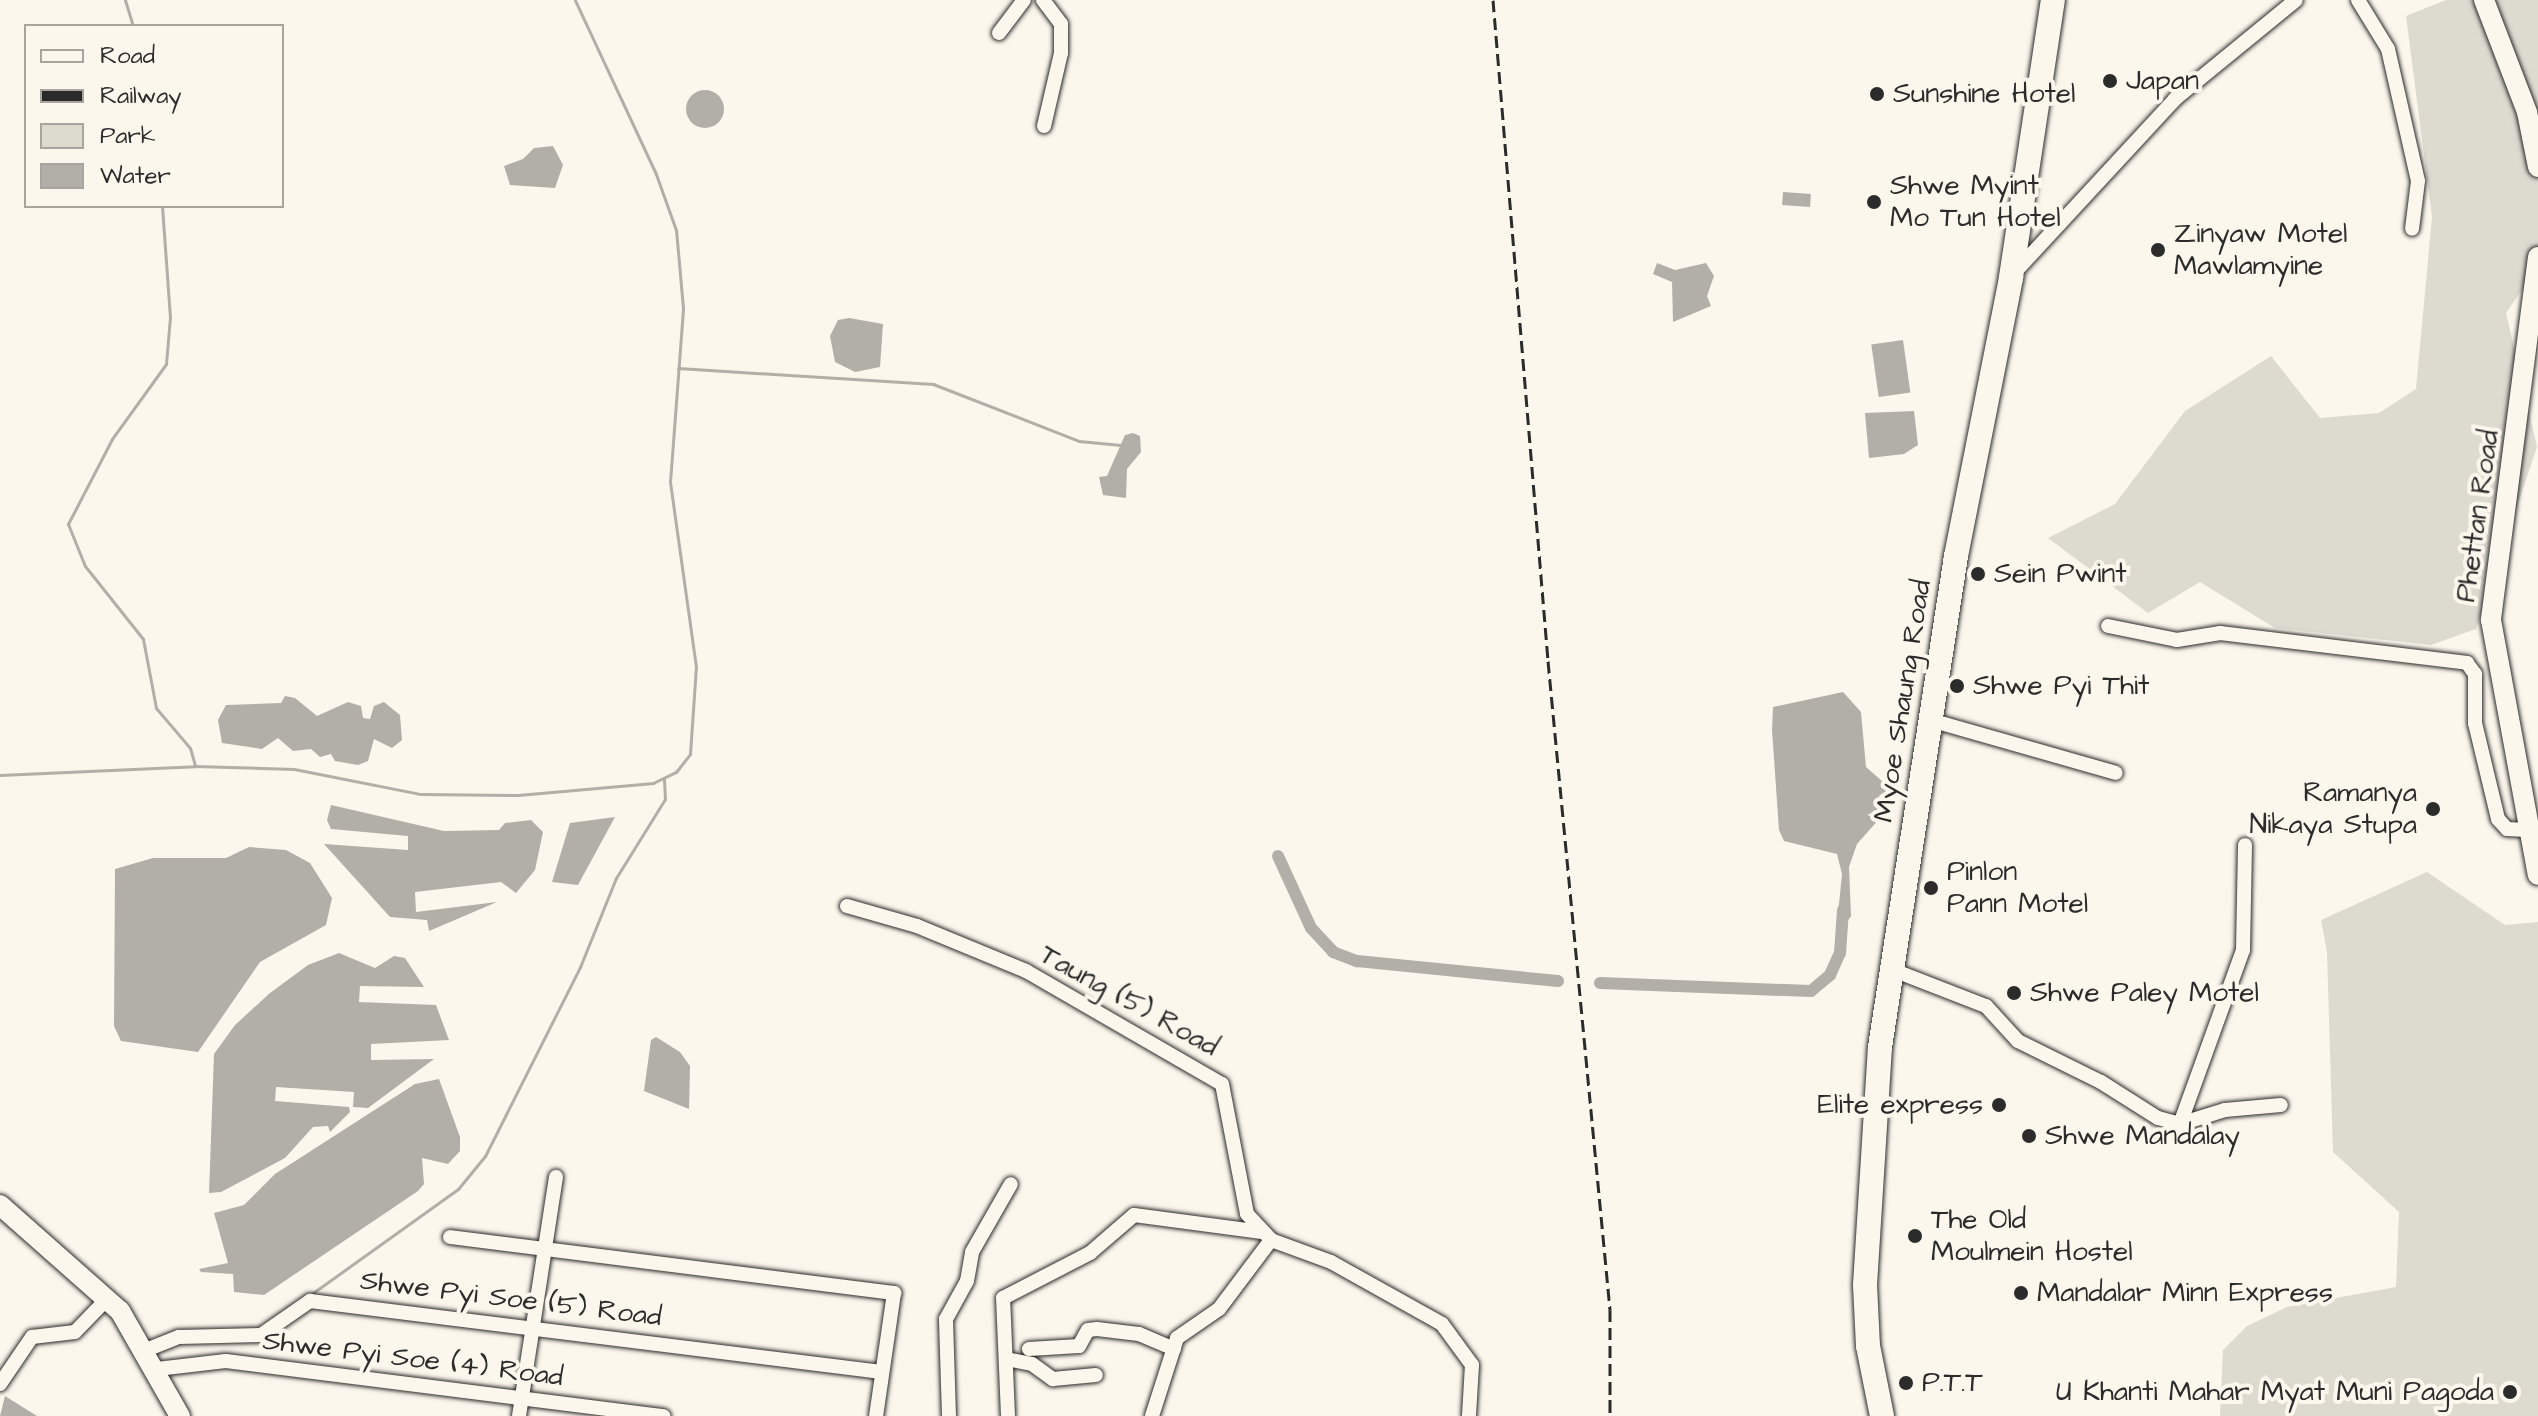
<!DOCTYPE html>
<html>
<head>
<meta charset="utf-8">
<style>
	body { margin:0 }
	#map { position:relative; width:2538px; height:1416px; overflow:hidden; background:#fbf7ec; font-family:"Architects Daughter",sans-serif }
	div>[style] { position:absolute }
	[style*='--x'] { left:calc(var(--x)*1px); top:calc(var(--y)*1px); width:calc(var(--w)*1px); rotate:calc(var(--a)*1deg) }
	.green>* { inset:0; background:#dddad0 }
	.water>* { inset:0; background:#b1afa7; transform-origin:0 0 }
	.round { border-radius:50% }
	.stream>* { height:3px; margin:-1.5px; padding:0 1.5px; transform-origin:1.5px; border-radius:1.5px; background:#b1afa7 }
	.canal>* { height:12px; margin:-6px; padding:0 6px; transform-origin:6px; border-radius:6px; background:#b1afa7 }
	.roads { filter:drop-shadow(0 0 2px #2b2b2b) drop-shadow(0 0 2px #2b2b2b) }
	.street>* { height:14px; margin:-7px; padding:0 7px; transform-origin:7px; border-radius:7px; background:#fbf7ec }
	.secondary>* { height:20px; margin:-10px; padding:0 10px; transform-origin:10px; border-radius:10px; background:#fbf7ec }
	.highway>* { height:24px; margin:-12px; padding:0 12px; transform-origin:12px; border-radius:12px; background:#fbf7ec }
	.rail>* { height:3px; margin-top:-1.5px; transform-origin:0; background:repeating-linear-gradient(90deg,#2b2b2b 0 12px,transparent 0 18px) }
	.dots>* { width:22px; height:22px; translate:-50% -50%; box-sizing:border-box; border:4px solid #fbf7ec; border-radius:50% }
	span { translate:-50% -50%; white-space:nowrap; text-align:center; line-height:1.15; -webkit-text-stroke:8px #fbf7ec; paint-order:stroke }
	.poi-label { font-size:28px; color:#2b2b2b }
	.left { translate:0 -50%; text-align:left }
	.right { translate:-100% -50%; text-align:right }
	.street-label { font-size:28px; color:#2b2b2b }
	.legend { position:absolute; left:24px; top:24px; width:260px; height:184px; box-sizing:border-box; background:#fbf7ec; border:2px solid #a8a59f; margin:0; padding:10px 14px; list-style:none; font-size:24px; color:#2b2b2b }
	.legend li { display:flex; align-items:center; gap:16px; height:40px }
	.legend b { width:40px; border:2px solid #a8a59f }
</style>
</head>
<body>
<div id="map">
	<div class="green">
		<i style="clip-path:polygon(2446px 0,2538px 0,2538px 266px,2506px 313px,2537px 447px,2476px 629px,2431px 645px,2275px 628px,2200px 582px,2148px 613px,2048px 538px,2115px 504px,2185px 411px,2271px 356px,2320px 418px,2379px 413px,2416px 389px,2432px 217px,2406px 16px)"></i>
		<i style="clip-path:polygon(2427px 872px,2505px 925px,2538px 922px,2538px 1416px,2220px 1416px,2223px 1350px,2247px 1326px,2287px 1307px,2396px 1287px,2399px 1212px,2333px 1152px,2327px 952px,2321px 920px)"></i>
	</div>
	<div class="water">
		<i class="round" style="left:686px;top:90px;width:38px;height:38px"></i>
		<i style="clip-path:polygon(553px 146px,563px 165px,555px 188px,510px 185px,504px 166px,523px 159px,534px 148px)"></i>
		<i style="left:1783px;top:192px;width:28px;height:13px;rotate:4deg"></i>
		<i style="clip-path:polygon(1657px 263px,1675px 270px,1706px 263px,1714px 276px,1707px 296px,1711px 306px,1673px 322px,1672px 282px,1653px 274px)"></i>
		<i style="clip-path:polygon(849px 318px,883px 324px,880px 367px,855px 372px,835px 362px,830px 336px,838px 320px)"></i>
		<i style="left:1903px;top:340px;width:53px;height:32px;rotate:82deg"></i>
		<i style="clip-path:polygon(1914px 411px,1918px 445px,1904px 454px,1869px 458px,1865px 413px)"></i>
		<i style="clip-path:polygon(1133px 433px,1140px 436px,1141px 452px,1127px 469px,1126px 498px,1103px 495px,1099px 477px,1107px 476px,1125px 435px)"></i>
		<i style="clip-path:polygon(1843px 692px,1861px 712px,1866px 767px,1891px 789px,1880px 818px,1857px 844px,1849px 867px,1851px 916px,1844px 926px,1837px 924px,1842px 874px,1837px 854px,1784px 841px,1779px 830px,1772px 730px,1773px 707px)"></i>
		<i style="clip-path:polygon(285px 696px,295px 698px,317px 716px,348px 702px,361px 706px,363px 718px,370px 719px,374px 706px,384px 702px,400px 715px,402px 740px,392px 748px,374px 739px,368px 761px,358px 765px,335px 761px,331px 754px,320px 757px,311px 749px,293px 751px,278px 738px,262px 749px,222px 743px,218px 720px,226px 705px,281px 703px)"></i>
		<i style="clip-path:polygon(331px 805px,444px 831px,499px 830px,505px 823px,531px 820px,543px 832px,535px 870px,516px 893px,501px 882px,415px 892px,416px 912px,497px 902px,429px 931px,427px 920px,390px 917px,324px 844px,408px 850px,408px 836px,331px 829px,327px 820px)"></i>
		<i style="clip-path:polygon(615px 817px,578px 885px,552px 882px,570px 823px)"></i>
		<i style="clip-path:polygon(249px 847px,286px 850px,310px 863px,332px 898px,326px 925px,260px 962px,198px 1052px,121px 1041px,114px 1026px,115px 869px,153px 858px,226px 858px)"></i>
		<i style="clip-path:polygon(339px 953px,375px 968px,394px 956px,405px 958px,424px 987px,360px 986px,359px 1002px,436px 1005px,449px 1040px,371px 1044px,371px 1060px,434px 1059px,368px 1108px,353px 1107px,354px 1092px,276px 1087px,275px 1101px,349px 1107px,350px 1112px,330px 1132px,328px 1126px,313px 1127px,285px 1158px,221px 1192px,209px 1193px,214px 1054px,235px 1025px,270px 993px,308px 965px)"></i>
		<i style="clip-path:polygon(656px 1037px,680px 1052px,690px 1066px,689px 1109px,644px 1091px,651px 1040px)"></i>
		<i style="clip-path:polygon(439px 1079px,460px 1137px,460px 1151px,448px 1164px,422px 1158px,424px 1184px,418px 1191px,264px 1295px,234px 1292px,233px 1274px,201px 1272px,199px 1269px,228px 1263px,214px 1213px,244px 1205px,275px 1174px,415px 1084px)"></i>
		<i style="clip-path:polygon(5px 1396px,37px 1416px,0 1416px)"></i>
	</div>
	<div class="stream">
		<i style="--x:125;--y:0;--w:27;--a:73"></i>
		<i style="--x:162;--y:206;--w:111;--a:85.9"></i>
		<i style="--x:170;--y:317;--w:47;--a:94.9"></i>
		<i style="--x:166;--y:364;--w:92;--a:125.8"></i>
		<i style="--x:112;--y:439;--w:96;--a:117.4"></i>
		<i style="--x:68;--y:524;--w:45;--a:68"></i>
		<i style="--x:85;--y:566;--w:93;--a:51.5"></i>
		<i style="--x:143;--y:639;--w:70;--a:79.3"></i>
		<i style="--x:156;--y:708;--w:52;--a:49.6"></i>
		<i style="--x:190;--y:748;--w:19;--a:74"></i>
		<i style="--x:678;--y:368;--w:256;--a:3.6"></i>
		<i style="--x:933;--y:384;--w:157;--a:21.3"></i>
		<i style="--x:1079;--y:441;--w:42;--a:5.4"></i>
		<i style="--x:0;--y:775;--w:195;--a:-2.6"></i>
		<i style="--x:195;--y:766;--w:99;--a:1.7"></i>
		<i style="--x:294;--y:769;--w:128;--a:11.2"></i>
		<i style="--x:420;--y:794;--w:98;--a:0.6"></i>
		<i style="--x:518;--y:795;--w:136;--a:-5.1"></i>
		<i style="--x:653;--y:783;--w:25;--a:-26"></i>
		<i style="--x:676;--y:772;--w:23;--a:-52"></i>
		<i style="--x:690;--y:754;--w:87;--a:-86.1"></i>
		<i style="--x:696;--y:667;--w:187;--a:-98"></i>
		<i style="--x:670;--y:482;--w:174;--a:-85.7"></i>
		<i style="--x:683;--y:308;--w:78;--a:-95.1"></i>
		<i style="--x:676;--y:230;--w:59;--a:-109.7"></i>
		<i style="--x:656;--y:174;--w:192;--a:-115"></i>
		<i style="--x:310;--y:1295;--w:182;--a:-35.6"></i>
		<i style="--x:458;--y:1189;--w:43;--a:-50.7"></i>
		<i style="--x:485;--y:1156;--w:212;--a:-63.3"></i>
		<i style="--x:580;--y:967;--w:96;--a:-68"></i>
		<i style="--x:616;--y:878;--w:93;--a:-58.2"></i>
		<i style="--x:665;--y:799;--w:21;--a:-93"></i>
	</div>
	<div class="canal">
		<i style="--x:1278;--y:856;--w:79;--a:65.4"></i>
		<i style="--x:1311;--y:928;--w:33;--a:47"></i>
		<i style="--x:1333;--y:952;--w:26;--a:21"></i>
		<i style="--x:1357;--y:961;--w:202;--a:5.7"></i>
		<i style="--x:1600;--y:983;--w:211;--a:2.2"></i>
		<i style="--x:1811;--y:991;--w:25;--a:-40"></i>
		<i style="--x:1830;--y:975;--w:24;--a:-66"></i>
		<i style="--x:1840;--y:953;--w:43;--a:-86"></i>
	</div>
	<div class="roads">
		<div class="street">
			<i style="--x:1043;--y:0;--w:30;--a:53"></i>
			<i style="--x:1061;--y:24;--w:29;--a:90"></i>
			<i style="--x:1061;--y:53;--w:75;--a:103.1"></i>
			<i style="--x:2358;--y:0;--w:57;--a:58.5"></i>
			<i style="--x:2388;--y:49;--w:135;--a:77.2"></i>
			<i style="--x:2418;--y:181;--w:48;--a:97.1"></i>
			<i style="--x:999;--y:33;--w:41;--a:-52.9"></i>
			<i style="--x:2014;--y:273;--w:237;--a:-47.2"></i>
			<i style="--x:2175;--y:99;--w:156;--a:-39.3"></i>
			<i style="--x:2108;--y:626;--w:70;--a:11.5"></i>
			<i style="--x:2177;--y:640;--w:44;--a:-9.2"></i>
			<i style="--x:2220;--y:633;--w:249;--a:6.9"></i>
			<i style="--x:2467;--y:663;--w:14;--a:54"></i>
			<i style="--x:2475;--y:674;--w:49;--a:90"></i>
			<i style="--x:2475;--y:723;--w:99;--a:76.5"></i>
			<i style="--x:2498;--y:819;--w:13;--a:48"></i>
			<i style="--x:2507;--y:829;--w:20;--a:3"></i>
			<i style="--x:1930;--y:720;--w:193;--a:15.9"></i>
			<i style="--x:847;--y:906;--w:73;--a:15.9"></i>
			<i style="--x:917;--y:926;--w:118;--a:22.4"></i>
			<i style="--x:1026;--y:971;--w:226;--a:30"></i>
			<i style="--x:1222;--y:1084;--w:132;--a:79.1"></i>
			<i style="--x:1247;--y:1214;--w:35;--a:47"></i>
			<i style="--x:1271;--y:1240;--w:64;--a:20.1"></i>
			<i style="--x:1331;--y:1262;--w:127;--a:29.2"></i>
			<i style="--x:1442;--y:1324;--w:51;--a:53.8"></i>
			<i style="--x:1472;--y:1365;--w:51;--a:93.4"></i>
			<i style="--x:1893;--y:970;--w:100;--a:21.2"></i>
			<i style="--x:1986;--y:1006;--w:47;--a:47.6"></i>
			<i style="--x:2018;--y:1041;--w:93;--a:26.3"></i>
			<i style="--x:2101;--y:1082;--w:67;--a:32.3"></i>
			<i style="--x:2158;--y:1118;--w:23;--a:15"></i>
			<i style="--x:2180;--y:1124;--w:47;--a:-17.3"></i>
			<i style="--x:2225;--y:1110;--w:56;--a:-5.1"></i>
			<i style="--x:2180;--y:1124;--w:185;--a:-70.1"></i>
			<i style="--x:2243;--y:950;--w:105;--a:-88.9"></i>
			<i style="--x:450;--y:1237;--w:448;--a:7.2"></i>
			<i style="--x:894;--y:1293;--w:124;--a:98.3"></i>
			<i style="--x:1029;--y:1349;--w:50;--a:-3.4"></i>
			<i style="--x:1079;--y:1346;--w:18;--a:-61"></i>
			<i style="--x:1088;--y:1330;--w:9;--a:-6"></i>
			<i style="--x:1097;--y:1329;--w:42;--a:6.8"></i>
			<i style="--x:1139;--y:1334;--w:38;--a:23"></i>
			<i style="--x:146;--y:1350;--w:35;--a:-22"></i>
			<i style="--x:179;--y:1337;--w:82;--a:-1.4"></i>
			<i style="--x:261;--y:1335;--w:60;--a:-34.8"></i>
			<i style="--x:310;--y:1301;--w:576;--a:7.08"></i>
			<i style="--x:1006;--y:1359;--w:26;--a:11"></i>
			<i style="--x:1032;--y:1364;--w:26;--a:36"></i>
			<i style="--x:1053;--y:1379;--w:43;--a:-5.3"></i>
			<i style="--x:157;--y:1369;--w:69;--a:-6.6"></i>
			<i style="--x:226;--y:1361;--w:441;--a:7.2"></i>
			<i style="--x:0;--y:1384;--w:57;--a:-55.8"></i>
			<i style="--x:32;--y:1337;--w:43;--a:-6.6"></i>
			<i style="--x:75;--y:1332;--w:46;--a:-45.9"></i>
			<i style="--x:519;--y:1416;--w:242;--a:-81.2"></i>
			<i style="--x:949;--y:1416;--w:97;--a:-91.8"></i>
			<i style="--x:946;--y:1319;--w:43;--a:-61.1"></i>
			<i style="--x:967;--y:1281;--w:29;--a:-80"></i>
			<i style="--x:972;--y:1252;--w:78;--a:-60.2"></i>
			<i style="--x:1008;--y:1416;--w:118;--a:-92.4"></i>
			<i style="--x:1003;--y:1298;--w:98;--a:-27.3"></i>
			<i style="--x:1090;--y:1253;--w:58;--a:-40.8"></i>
			<i style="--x:1134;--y:1215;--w:129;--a:7.6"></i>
			<i style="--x:1152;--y:1416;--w:82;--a:-72.2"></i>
			<i style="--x:1177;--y:1338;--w:51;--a:-34.6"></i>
			<i style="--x:1219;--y:1309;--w:86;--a:-53"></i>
		</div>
		<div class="secondary">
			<i style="--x:2484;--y:0;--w:120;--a:69"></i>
			<i style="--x:2527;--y:112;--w:56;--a:78.7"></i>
			<i style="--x:2538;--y:257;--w:366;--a:97.4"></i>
			<i style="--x:2491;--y:620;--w:259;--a:79.6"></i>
			<i style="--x:0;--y:1205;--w:160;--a:41.5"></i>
			<i style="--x:120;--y:1311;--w:121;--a:60.3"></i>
		</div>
		<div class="highway">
			<i style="--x:1882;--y:1416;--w:71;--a:-101.3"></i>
			<i style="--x:1868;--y:1346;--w:61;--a:-92.8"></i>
			<i style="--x:1865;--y:1285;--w:238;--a:-86.4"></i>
			<i style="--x:1880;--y:1047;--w:497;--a:-81.2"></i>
			<i style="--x:1956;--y:556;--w:284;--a:-78.8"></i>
			<i style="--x:2011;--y:277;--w:280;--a:-81.4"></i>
		</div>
	</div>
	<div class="rail">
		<i style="--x:1493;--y:0;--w:663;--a:85.24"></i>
		<i style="--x:1548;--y:661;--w:652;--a:84.54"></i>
		<i style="--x:1610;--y:1310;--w:106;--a:90"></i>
	</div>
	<div class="dots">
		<i style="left:2110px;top:81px;background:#2b2b2b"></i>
		<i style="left:1877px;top:94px;background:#2b2b2b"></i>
		<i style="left:1874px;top:202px;background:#2b2b2b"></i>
		<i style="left:2158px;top:250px;background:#2b2b2b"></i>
		<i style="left:1978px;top:574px;background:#2b2b2b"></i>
		<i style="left:1957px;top:686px;background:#2b2b2b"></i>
		<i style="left:2433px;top:809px;background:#2b2b2b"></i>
		<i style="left:1931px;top:888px;background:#2b2b2b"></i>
		<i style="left:2014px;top:993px;background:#2b2b2b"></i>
		<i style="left:1999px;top:1105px;background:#2b2b2b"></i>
		<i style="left:2029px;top:1136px;background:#2b2b2b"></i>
		<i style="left:1915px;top:1236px;background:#2b2b2b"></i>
		<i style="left:2021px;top:1293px;background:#2b2b2b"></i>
		<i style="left:1906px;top:1383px;background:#2b2b2b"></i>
		<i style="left:2510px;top:1392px;background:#2b2b2b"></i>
	</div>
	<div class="poi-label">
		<span class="left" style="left:2126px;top:81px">Japan</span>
		<span class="left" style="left:1893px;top:94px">Sunshine Hotel</span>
		<span class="left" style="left:1890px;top:202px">Shwe Myint<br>Mo Tun Hotel</span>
		<span class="left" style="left:2174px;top:250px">Zinyaw Motel<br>Mawlamyine</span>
		<span class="left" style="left:1994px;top:574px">Sein Pwint</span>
		<span class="left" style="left:1973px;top:686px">Shwe Pyi Thit</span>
		<span class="right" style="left:2417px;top:809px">Ramanya<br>Nikaya Stupa</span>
		<span class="left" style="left:1947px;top:888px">Pinlon<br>Pann Motel</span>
		<span class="left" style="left:2030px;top:993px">Shwe Paley Motel</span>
		<span class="right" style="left:1983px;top:1105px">Elite express</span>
		<span class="left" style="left:2045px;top:1136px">Shwe Mandalay</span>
		<span class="left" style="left:1931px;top:1236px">The Old<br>Moulmein Hostel</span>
		<span class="left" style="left:2037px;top:1293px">Mandalar Minn Express</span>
		<span class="left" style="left:1922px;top:1383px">P.T.T</span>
		<span class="right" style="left:2494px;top:1392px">U Khanti Mahar Myat Muni Pagoda</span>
	</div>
	<div class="street-label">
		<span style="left:2478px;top:516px;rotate:-82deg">Phettan Road</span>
		<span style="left:1903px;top:701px;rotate:-81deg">Myoe Shaung Road</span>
		<span style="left:1129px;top:1001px;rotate:29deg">Taung (5) Road</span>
		<span style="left:511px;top:1299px;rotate:7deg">Shwe Pyi Soe (5) Road</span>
		<span style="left:413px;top:1359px;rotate:7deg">Shwe Pyi Soe (4) Road</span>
	</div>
	<ul class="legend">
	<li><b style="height:10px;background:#fbf7ec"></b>Road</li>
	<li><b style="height:10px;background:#2b2b2b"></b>Railway</li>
	<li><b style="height:22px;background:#dddad0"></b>Park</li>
	<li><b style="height:22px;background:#b1afa7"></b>Water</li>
	</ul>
</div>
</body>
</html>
